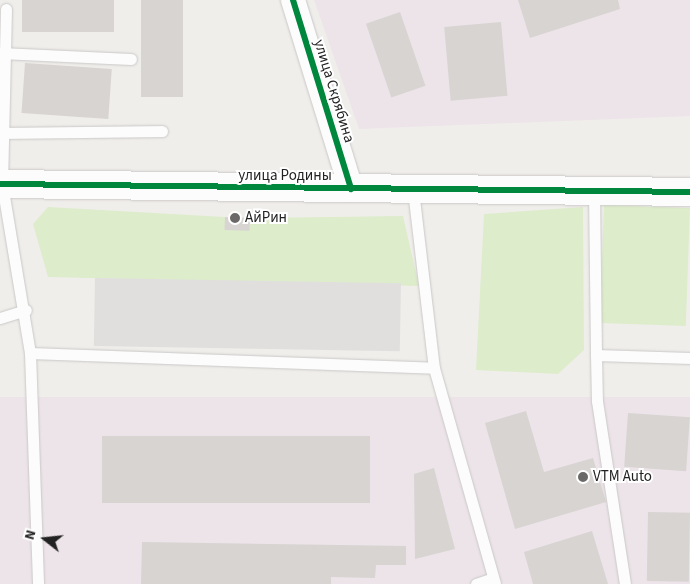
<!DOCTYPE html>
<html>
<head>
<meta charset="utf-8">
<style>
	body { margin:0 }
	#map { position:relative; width:690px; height:584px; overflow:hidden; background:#f0eeeb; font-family:"Source Sans 3",sans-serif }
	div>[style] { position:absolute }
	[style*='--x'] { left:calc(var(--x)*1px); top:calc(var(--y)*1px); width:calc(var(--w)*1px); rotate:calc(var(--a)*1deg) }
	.industrial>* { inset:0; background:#ede4e9; transform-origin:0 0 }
	.grass>* { inset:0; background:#ddeccb; transform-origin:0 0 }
	.parking>* { inset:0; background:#e0dfde; transform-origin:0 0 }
	.building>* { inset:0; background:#d7d4d2; transform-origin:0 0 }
	.roads { filter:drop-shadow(0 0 1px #c9c8c7) drop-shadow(0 0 1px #c9c8c7) }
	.service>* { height:11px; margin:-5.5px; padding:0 5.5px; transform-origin:5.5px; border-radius:5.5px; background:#fdfcfc }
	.minor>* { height:24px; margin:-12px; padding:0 12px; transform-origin:12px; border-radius:12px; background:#fdfcfc }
	.tertiary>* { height:28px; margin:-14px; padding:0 14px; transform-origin:14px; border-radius:14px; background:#fdfcfc }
	.cycleway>* { height:6px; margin:-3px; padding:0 3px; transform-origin:3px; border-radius:3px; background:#00873e }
	.dots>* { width:14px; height:14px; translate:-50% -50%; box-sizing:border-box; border:2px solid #fff; border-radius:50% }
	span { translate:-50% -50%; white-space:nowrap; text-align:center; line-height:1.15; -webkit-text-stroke:4px #fff; paint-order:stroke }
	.street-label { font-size:15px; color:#222 }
	.poi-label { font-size:15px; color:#222 }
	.left { translate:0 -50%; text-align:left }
	.north { position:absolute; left:20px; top:514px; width:50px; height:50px; -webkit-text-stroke:4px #fff; paint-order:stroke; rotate:286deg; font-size:14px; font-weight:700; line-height:20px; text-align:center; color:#222 }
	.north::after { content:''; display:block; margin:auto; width:18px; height:22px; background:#222; clip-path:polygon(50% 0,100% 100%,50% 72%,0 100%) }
</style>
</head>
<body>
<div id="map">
	<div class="industrial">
		<i style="clip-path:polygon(314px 0,690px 0,690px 116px,359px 129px)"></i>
		<i style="left:0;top:397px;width:690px;height:187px"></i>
	</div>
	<div class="grass">
		<i style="left:604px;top:205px;width:86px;height:118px;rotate:2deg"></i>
		<i style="clip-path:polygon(48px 207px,225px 217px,225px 230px,249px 230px,250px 218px,403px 216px,419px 286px,48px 277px,33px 224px)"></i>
		<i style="clip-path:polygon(583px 207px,584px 350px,558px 374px,476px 370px,484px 214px)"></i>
	</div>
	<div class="parking">
		<i style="left:95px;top:278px;width:306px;height:68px;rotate:1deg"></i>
	</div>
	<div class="building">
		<i style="left:22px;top:0;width:92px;height:32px"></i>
		<i style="left:141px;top:0;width:42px;height:97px"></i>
		<i style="clip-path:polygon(518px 0,618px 0,620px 9px,530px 38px)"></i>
		<i style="left:400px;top:12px;width:78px;height:36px;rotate:71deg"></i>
		<i style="left:501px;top:22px;width:74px;height:57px;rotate:85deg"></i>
		<i style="left:25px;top:63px;width:87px;height:50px;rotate:4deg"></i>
		<i style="left:225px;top:217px;width:25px;height:13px;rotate:2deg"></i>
		<i style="clip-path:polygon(526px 411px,544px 472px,593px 458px,606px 502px,515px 529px,485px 423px)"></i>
		<i style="left:628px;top:413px;width:62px;height:54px;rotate:4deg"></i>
		<i style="left:370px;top:436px;width:67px;height:268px;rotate:90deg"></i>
		<i style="clip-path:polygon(434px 468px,455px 549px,415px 559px,414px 474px)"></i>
		<i style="left:648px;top:512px;width:42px;height:69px;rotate:1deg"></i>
		<i style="clip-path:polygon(592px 531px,608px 584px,533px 584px,524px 552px)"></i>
		<i style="clip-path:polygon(142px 542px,406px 546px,406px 565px,376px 565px,375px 578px,331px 577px,331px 584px,141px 584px)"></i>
	</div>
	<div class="roads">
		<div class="service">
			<i style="--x:6;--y:9;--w:175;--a:91.3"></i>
			<i style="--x:2;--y:184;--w:171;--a:80.6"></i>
			<i style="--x:30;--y:353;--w:231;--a:88"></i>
			<i style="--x:0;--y:53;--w:131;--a:2.6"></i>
			<i style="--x:5;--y:133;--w:157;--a:-0.7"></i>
			<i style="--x:413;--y:190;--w:179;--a:83.3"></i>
			<i style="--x:434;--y:368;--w:224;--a:74.2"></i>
			<i style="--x:594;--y:191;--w:164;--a:89.3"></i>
			<i style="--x:596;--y:355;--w:94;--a:1.8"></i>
			<i style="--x:0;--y:318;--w:27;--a:-17"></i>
			<i style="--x:30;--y:353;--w:404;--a:2.1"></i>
			<i style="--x:596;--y:355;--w:46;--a:88.8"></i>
			<i style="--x:597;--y:401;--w:185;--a:81.3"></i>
			<i style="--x:476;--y:584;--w:18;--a:-19"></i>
		</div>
		<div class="minor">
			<i style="--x:293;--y:0;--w:198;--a:72.9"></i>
		</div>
		<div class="tertiary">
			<i style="--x:0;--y:184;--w:690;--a:0.66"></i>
		</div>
	</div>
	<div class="cycleway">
		<i style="--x:293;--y:0;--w:198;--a:72.9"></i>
		<i style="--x:0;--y:184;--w:690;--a:0.66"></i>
	</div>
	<div class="dots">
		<i style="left:235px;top:218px;background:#6a6968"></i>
		<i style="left:583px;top:477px;background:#6a6968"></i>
	</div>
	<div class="street-label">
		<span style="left:334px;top:91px;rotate:73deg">улица Скрябина</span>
		<span style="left:285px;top:176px">улица Родины</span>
	</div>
	<div class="poi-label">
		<span class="left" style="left:245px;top:218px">АйРин</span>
		<span class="left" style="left:593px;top:477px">VTM Auto</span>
	</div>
	<div class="north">N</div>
</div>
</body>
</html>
